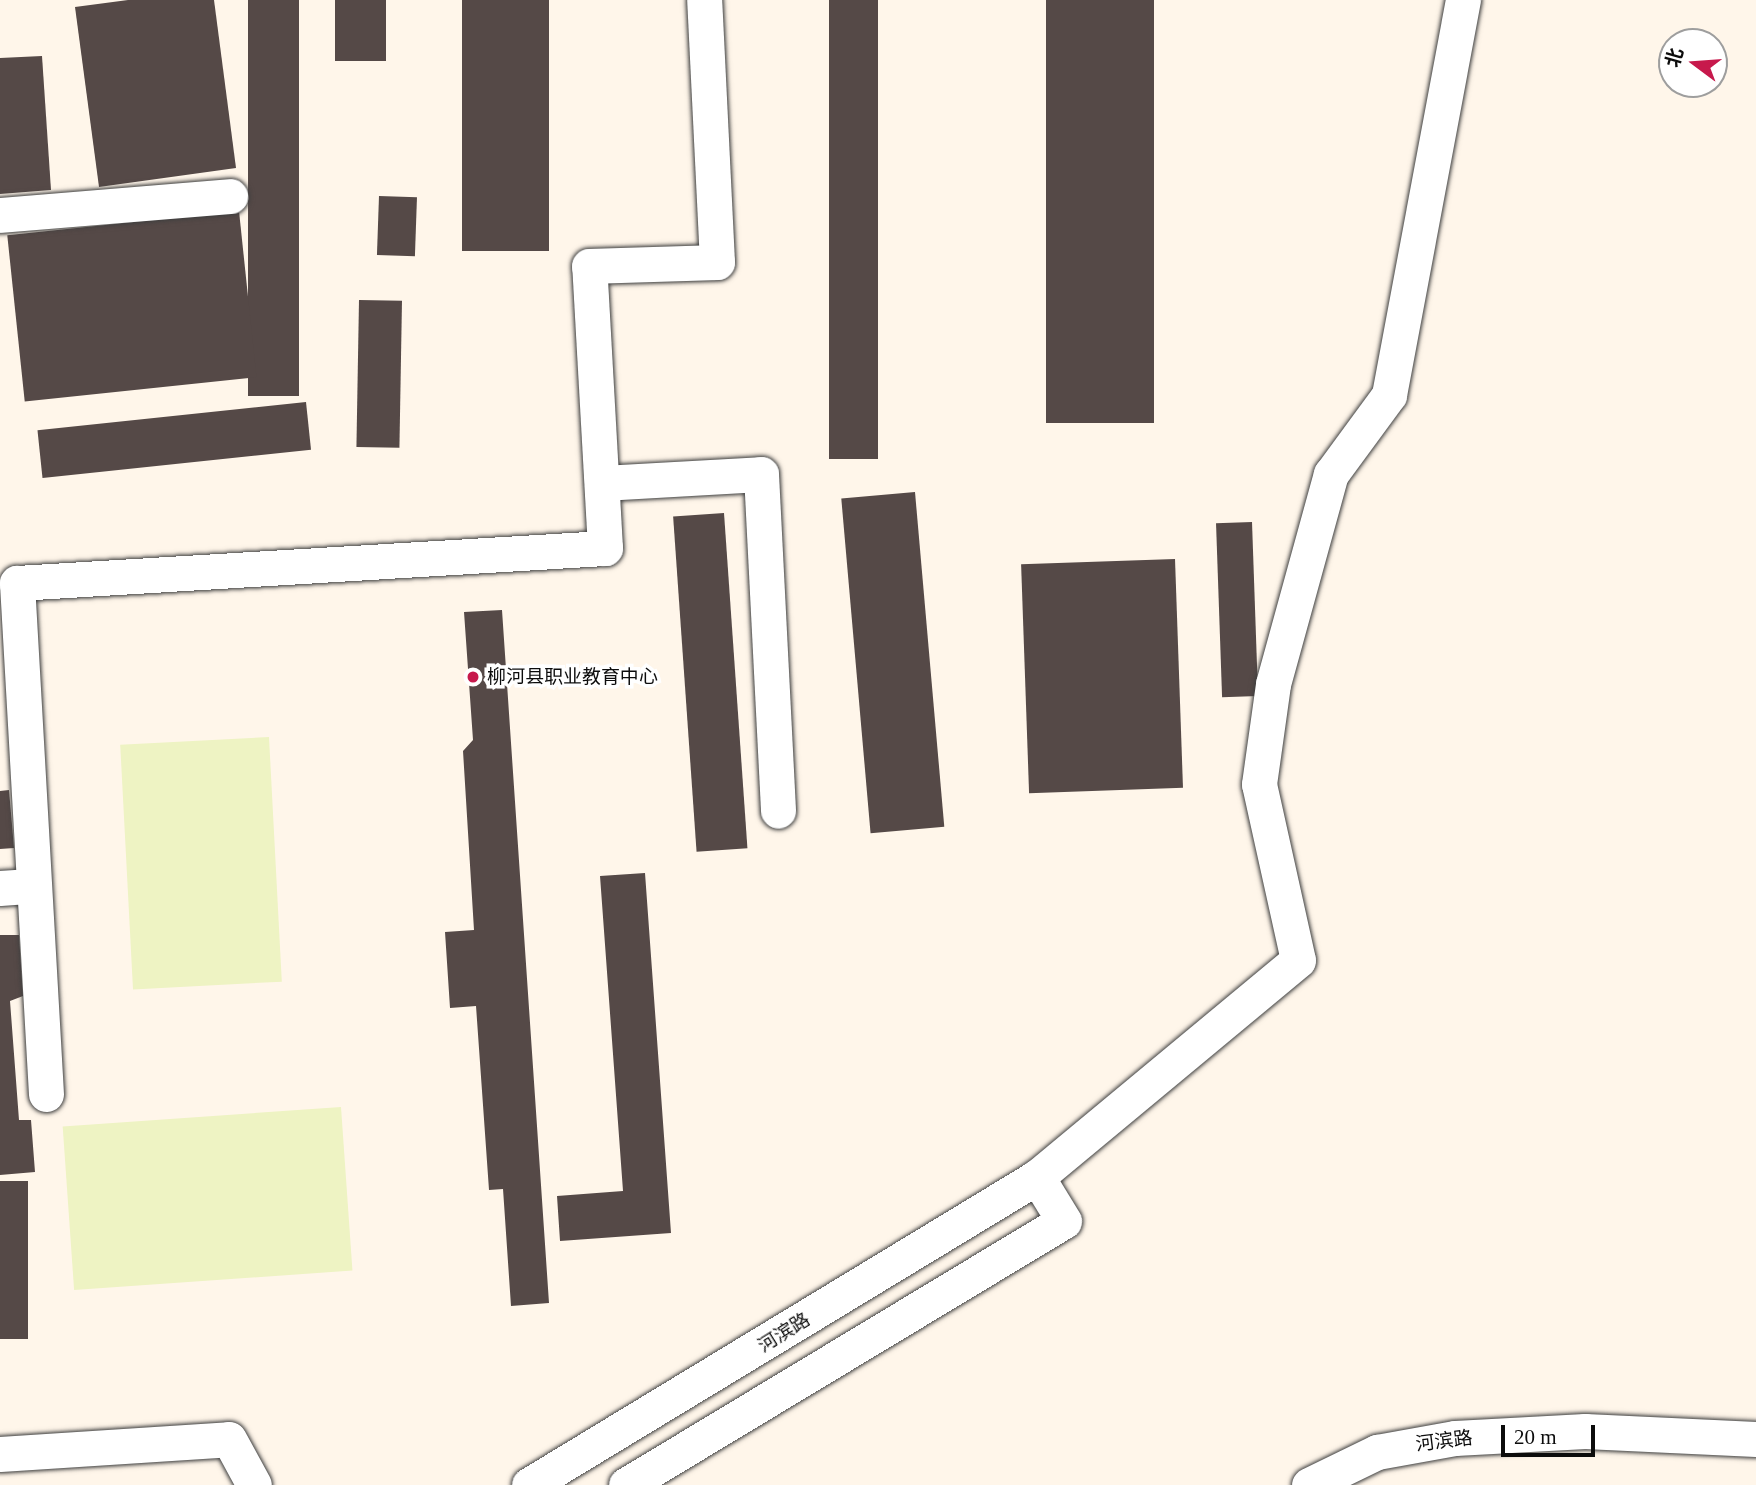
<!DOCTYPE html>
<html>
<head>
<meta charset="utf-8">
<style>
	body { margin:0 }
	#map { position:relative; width:1756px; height:1485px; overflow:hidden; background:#fff6ea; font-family:"Times New Roman","Noto Sans SC",serif }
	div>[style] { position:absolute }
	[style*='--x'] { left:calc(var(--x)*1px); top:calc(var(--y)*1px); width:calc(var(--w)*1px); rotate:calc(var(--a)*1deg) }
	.pitch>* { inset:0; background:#eef3c3; transform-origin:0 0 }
	.building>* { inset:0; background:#554947; transform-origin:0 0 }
	.roads { filter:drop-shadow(0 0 2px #3f3f3f) drop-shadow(0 0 2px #3f3f3f) }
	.minor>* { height:35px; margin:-17.5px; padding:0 17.5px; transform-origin:17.5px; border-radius:17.5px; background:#fff }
	.dots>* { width:19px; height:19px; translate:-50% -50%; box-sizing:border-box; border:4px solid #fff; border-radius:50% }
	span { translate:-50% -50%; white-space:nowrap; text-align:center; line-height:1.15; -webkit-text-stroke:7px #fff; paint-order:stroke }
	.poi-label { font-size:19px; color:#0c0c0c }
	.left { translate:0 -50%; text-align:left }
	.street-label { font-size:19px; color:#0c0c0c }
	.north { position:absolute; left:1658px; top:28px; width:70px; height:70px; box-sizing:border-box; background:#fff; border:2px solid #9e9e9e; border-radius:50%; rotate:286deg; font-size:19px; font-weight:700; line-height:28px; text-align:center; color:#0c0c0c }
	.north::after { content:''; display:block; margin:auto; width:24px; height:32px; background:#c7194c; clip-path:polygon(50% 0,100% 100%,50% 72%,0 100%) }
	.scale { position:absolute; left:1501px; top:1425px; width:94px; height:32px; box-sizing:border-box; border:4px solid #0c0c0c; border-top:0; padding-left:9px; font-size:21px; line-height:24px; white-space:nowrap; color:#0c0c0c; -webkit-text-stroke:5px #fff; paint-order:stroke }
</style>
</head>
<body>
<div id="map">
	<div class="pitch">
		<i style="left:269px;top:737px;width:245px;height:149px;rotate:87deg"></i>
		<i style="left:341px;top:1107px;width:164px;height:279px;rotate:86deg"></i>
	</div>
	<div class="building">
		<i style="clip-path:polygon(128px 0,214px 0,236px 168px,99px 187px,75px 7px)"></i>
		<i style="left:248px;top:0;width:51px;height:396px"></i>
		<i style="left:335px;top:0;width:51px;height:61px"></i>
		<i style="left:462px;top:0;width:87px;height:251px"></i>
		<i style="left:829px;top:0;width:49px;height:459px"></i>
		<i style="left:1046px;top:0;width:108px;height:423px"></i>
		<i style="clip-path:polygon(42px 56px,51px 190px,0 194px,0 58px)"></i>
		<i style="left:379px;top:196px;width:38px;height:59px;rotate:2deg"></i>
		<i style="left:239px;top:211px;width:167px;height:233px;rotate:84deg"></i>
		<i style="left:359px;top:300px;width:43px;height:147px;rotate:1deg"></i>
		<i style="left:306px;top:402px;width:48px;height:270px;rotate:84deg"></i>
		<i style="left:915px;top:492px;width:336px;height:74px;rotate:85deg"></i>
		<i style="left:724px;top:513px;width:336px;height:51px;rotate:86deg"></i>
		<i style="left:1252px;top:522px;width:174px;height:36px;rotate:88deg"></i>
		<i style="left:1175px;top:559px;width:229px;height:154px;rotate:88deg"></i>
		<i style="clip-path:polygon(502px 610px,549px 1303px,511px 1306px,503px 1189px,489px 1190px,476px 1006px,450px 1008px,445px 932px,474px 930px,463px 751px,473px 740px,464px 612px)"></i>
		<i style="clip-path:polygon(9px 790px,14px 848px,0 849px,0 791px)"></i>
		<i style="clip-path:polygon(645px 873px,671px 1233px,560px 1241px,557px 1196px,623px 1191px,600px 876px)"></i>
		<i style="clip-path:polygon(0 935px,19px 935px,23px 996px,10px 1001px,19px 1120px,31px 1120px,35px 1172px,0 1175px)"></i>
		<i style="left:0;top:1181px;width:28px;height:158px"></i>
	</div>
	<div class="roads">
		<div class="minor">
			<i style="--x:0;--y:215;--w:231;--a:-4.7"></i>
			<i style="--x:602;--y:483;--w:159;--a:-3.2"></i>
			<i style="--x:761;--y:474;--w:337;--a:87.1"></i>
			<i style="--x:0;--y:888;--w:27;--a:-4"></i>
			<i style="--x:46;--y:1094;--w:512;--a:-93.25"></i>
			<i style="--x:17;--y:583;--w:589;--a:-3.41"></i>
			<i style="--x:605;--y:548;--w:282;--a:-93.2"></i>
			<i style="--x:589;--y:266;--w:128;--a:-1.8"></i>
			<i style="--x:717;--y:262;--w:262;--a:-92.8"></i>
			<i style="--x:0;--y:1454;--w:229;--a:-3.7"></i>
			<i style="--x:229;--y:1439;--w:52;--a:61.5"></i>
			<i style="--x:529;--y:1485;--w:594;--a:-31.23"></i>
			<i style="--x:1037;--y:1177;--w:339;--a:-39.7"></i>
			<i style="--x:1298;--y:960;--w:180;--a:-102.5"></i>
			<i style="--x:1259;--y:784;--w:101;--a:-82"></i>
			<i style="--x:1273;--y:684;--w:218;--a:-74.6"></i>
			<i style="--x:1331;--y:474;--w:98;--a:-53.7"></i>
			<i style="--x:1389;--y:395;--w:402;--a:-79.4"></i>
			<i style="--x:626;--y:1485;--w:511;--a:-31.08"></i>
			<i style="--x:1064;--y:1221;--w:52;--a:-121.5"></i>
			<i style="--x:1309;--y:1485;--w:76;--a:-25.9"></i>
			<i style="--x:1377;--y:1452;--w:79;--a:-10.2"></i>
			<i style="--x:1455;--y:1438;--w:130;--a:-3.1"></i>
			<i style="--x:1585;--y:1431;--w:171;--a:2.7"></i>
		</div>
	</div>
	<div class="dots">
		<i style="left:473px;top:677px;background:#c7194c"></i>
	</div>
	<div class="poi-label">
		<span class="left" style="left:487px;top:677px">柳河县职业教育中心</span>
	</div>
	<div class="street-label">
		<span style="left:784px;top:1333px;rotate:-32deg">河滨路</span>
		<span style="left:1444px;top:1441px;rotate:-7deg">河滨路</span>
	</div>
	<div class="north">北</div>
	<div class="scale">20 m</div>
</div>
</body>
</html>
